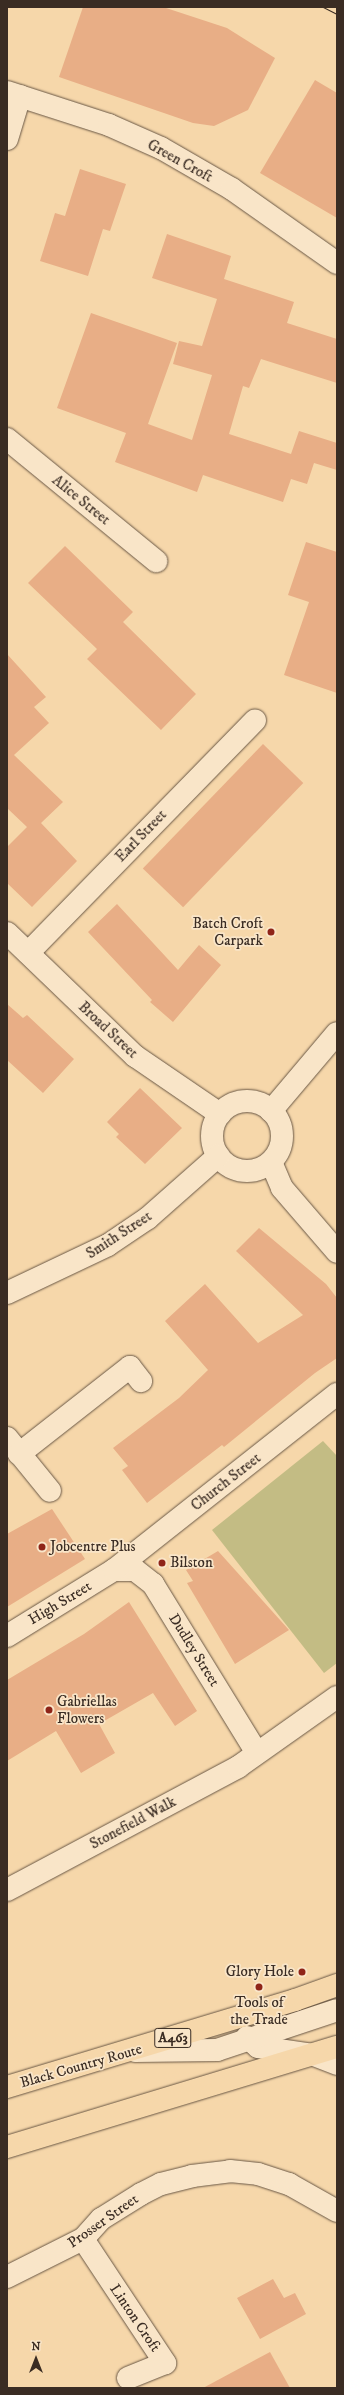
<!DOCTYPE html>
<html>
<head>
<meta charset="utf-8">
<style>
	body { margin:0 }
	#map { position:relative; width:344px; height:2395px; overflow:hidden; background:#f6d7aa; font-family:"IM FELL DW Pica",serif }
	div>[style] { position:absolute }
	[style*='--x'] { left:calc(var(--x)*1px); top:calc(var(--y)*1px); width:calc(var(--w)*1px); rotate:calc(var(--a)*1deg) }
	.green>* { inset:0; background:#c3bc84 }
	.building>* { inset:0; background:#e8ae86; transform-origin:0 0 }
	.roads { filter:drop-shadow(0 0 1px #695745) drop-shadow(0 0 1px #695745) }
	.minor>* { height:22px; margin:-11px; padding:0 11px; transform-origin:11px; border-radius:11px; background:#f9e5c8 }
	.minor>.ring { margin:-11px; padding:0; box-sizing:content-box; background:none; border:22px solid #f9e5c8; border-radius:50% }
	.highway>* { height:22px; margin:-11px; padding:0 11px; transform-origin:11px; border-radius:11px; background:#f6d7aa }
	.tram>* { height:1px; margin:-0.5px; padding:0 0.5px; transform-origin:0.5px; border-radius:0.5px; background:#3a2c23 }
	.dots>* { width:11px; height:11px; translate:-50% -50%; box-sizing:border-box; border:2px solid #f9e5c8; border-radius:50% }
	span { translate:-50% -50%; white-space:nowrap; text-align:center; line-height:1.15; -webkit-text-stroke:3.5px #f9e5c8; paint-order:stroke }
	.shield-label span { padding:1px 3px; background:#f9e5c8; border:1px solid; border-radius:3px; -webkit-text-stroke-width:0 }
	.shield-label { font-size:14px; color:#3a2c23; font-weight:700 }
	.street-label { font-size:15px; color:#3a2c23 }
	.poi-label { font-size:15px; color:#3a2c23 }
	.right { translate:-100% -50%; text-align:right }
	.left { translate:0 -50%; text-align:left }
	.frame { position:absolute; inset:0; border:8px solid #3a2c23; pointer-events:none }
	.north { position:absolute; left:16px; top:2339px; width:40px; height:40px; -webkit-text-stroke:3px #f9e5c8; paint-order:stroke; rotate:0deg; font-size:11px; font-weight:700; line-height:16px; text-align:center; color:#3a2c23 }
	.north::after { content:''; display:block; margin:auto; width:14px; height:18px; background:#3a2c23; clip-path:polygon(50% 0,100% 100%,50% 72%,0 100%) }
</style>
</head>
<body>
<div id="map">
	<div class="green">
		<i style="clip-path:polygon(323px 1441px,337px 1456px,337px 1663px,324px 1673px,212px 1530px)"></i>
	</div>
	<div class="building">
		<i style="clip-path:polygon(83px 7px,163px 7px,227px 28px,275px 58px,248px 110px,214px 126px,193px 123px,59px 77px)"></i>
		<i style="clip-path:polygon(315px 80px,337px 93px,337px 218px,260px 173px)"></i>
		<i style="clip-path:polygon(80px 169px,126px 184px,110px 231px,103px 229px,88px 276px,40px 261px,55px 213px,65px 216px)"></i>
		<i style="clip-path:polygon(167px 234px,231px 256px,224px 279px,294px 302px,287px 323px,337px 339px,337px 383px,261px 359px,249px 388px,243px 386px,229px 434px,291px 454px,299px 431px,337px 443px,337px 470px,314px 463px,307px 484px,291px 479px,283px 502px,203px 475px,197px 492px,115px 462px,126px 433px,57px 408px,91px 313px,177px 343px,148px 424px,192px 440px,212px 375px,173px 364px,179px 341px,202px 346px,217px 299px,152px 278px)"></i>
		<i style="clip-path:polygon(306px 542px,337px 552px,337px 693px,284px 675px,309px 602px,288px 595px)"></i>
		<i style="clip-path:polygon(65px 546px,133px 612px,123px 622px,196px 694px,161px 730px,87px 659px,97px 649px,28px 583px)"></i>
		<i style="clip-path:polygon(7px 654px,46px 697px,34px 707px,49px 723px,14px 755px,63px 802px,41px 823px,77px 861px,32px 907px,7px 883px,7px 847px,27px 827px,7px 808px)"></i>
		<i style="left:263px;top:744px;width:56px;height:173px;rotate:44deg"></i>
		<i style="clip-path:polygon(117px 904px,178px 970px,199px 945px,221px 965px,173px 1022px,150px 1002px,152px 1000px,88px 932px)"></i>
		<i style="clip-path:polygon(7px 1004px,23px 1018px,27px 1015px,74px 1059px,43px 1093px,7px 1060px)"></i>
		<i style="clip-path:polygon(140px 1088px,182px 1128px,145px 1164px,116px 1137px,119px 1134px,107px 1122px)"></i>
		<i style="clip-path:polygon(259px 1228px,326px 1284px,337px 1298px,337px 1358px,315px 1373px,224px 1447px,222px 1445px,147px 1503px,122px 1470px,128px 1466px,113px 1448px,179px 1398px,208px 1370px,165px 1321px,205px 1284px,258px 1343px,303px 1315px,236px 1251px)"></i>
		<i style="clip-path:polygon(52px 1509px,85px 1559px,7px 1607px,7px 1534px)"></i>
		<i style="clip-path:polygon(218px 1551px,289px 1630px,235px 1664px,187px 1583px,193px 1581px,186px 1570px)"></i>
		<i style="clip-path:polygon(129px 1602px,197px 1711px,175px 1726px,153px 1693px,99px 1724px,115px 1753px,81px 1773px,56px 1731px,7px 1761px,7px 1680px,84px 1634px)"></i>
		<i style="clip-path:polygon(273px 2279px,284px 2298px,295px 2293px,306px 2314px,260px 2339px,237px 2298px)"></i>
		<i style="clip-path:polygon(270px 2352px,290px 2388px,203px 2388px)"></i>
	</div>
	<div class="roads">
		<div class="minor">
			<i style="--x:7;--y:92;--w:107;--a:17.9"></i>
			<i style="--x:109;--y:125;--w:57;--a:23.9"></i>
			<i style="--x:161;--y:148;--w:82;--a:30"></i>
			<i style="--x:232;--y:189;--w:128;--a:35.2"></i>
			<i style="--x:7;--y:139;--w:45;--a:-73.2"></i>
			<i style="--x:7;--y:439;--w:193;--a:39.3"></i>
			<i style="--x:7;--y:933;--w:178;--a:43.9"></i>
			<i style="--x:135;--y:1056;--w:103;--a:34.3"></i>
			<i style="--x:28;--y:953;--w:325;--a:-45.7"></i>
			<i class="ring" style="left:212px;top:1101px;width:48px;height:48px"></i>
			<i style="--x:271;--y:1111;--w:102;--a:-49.8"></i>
			<i style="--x:271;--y:1162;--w:28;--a:67"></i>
			<i style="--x:282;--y:1188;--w:84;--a:49.3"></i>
			<i style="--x:7;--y:1293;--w:112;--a:-25.4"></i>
			<i style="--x:108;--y:1245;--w:48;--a:-34"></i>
			<i style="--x:148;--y:1218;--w:94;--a:-41.5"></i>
			<i style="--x:7;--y:1438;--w:68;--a:50.9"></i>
			<i style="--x:19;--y:1454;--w:141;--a:-38.1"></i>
			<i style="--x:130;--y:1367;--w:18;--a:52"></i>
			<i style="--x:114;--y:1570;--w:21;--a:0"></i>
			<i style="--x:135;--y:1570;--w:23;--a:38"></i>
			<i style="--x:153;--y:1584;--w:198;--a:58.4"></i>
			<i style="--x:7;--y:1636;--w:126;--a:-31.7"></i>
			<i style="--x:114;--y:1570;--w:284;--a:-38.3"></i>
			<i style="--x:7;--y:1890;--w:262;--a:-28"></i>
			<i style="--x:238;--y:1767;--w:121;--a:-35.3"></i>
			<i style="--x:247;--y:2037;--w:15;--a:42"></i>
			<i style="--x:258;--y:2047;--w:57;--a:8.1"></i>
			<i style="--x:314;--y:2055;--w:25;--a:21"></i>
			<i style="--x:135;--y:2051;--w:82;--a:-0.7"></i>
			<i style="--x:217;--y:2050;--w:126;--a:-18.4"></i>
			<i style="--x:83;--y:2239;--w:149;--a:56.5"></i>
			<i style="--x:165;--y:2363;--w:40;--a:158"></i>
			<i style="--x:7;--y:2277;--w:85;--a:-26.6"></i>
			<i style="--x:83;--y:2239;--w:27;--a:-48"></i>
			<i style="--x:101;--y:2219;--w:47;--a:-32"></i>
			<i style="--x:141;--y:2194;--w:22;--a:-27"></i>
			<i style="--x:161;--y:2184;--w:32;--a:-14"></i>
			<i style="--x:192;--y:2176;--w:38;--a:-7"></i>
			<i style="--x:230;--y:2171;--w:28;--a:6"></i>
			<i style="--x:258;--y:2174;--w:33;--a:18"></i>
			<i style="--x:289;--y:2184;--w:55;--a:29.4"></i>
		</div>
		<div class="highway">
			<i style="--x:7;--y:2087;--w:301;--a:-16.8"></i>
			<i style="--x:295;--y:2000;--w:45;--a:-19.7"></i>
			<i style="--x:7;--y:2147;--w:345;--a:-16.9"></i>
		</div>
	</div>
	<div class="tram">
		<i style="--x:323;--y:7;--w:16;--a:27"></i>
	</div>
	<div class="dots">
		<i style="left:271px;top:932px;background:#8f2418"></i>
		<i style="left:42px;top:1547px;background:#8f2418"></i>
		<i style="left:162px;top:1563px;background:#8f2418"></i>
		<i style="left:49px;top:1710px;background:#8f2418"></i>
		<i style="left:302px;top:1972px;background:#8f2418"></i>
		<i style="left:259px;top:1987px;background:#8f2418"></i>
	</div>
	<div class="shield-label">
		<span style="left:173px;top:2038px">A463</span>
	</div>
	<div class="street-label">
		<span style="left:180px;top:161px;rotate:29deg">Green Croft</span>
		<span style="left:81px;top:500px;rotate:39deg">Alice Street</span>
		<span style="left:141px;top:836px;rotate:-46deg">Earl Street</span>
		<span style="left:108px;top:1030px;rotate:43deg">Broad Street</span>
		<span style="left:119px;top:1235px;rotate:-33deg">Smith Street</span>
		<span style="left:226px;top:1482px;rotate:-38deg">Church Street</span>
		<span style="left:60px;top:1603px;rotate:-31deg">High Street</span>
		<span style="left:194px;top:1650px;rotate:58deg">Dudley Street</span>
		<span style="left:133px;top:1823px;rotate:-28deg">Stonefield Walk</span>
		<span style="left:81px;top:2066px;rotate:-16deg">Black Country Route</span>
		<span style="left:103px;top:2221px;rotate:-35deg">Prosser Street</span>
		<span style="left:135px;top:2318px;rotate:56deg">Linton Croft</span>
	</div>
	<div class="poi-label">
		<span class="right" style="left:263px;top:932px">Batch Croft<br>Carpark</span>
		<span class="left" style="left:50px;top:1547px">Jobcentre Plus</span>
		<span class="left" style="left:170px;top:1563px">Bilston</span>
		<span class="left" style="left:57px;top:1710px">Gabriellas<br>Flowers</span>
		<span class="right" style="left:294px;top:1972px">Glory Hole</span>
		<span style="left:259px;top:2011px">Tools of<br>the Trade</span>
	</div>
	<div class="frame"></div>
	<div class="north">N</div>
</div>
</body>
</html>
